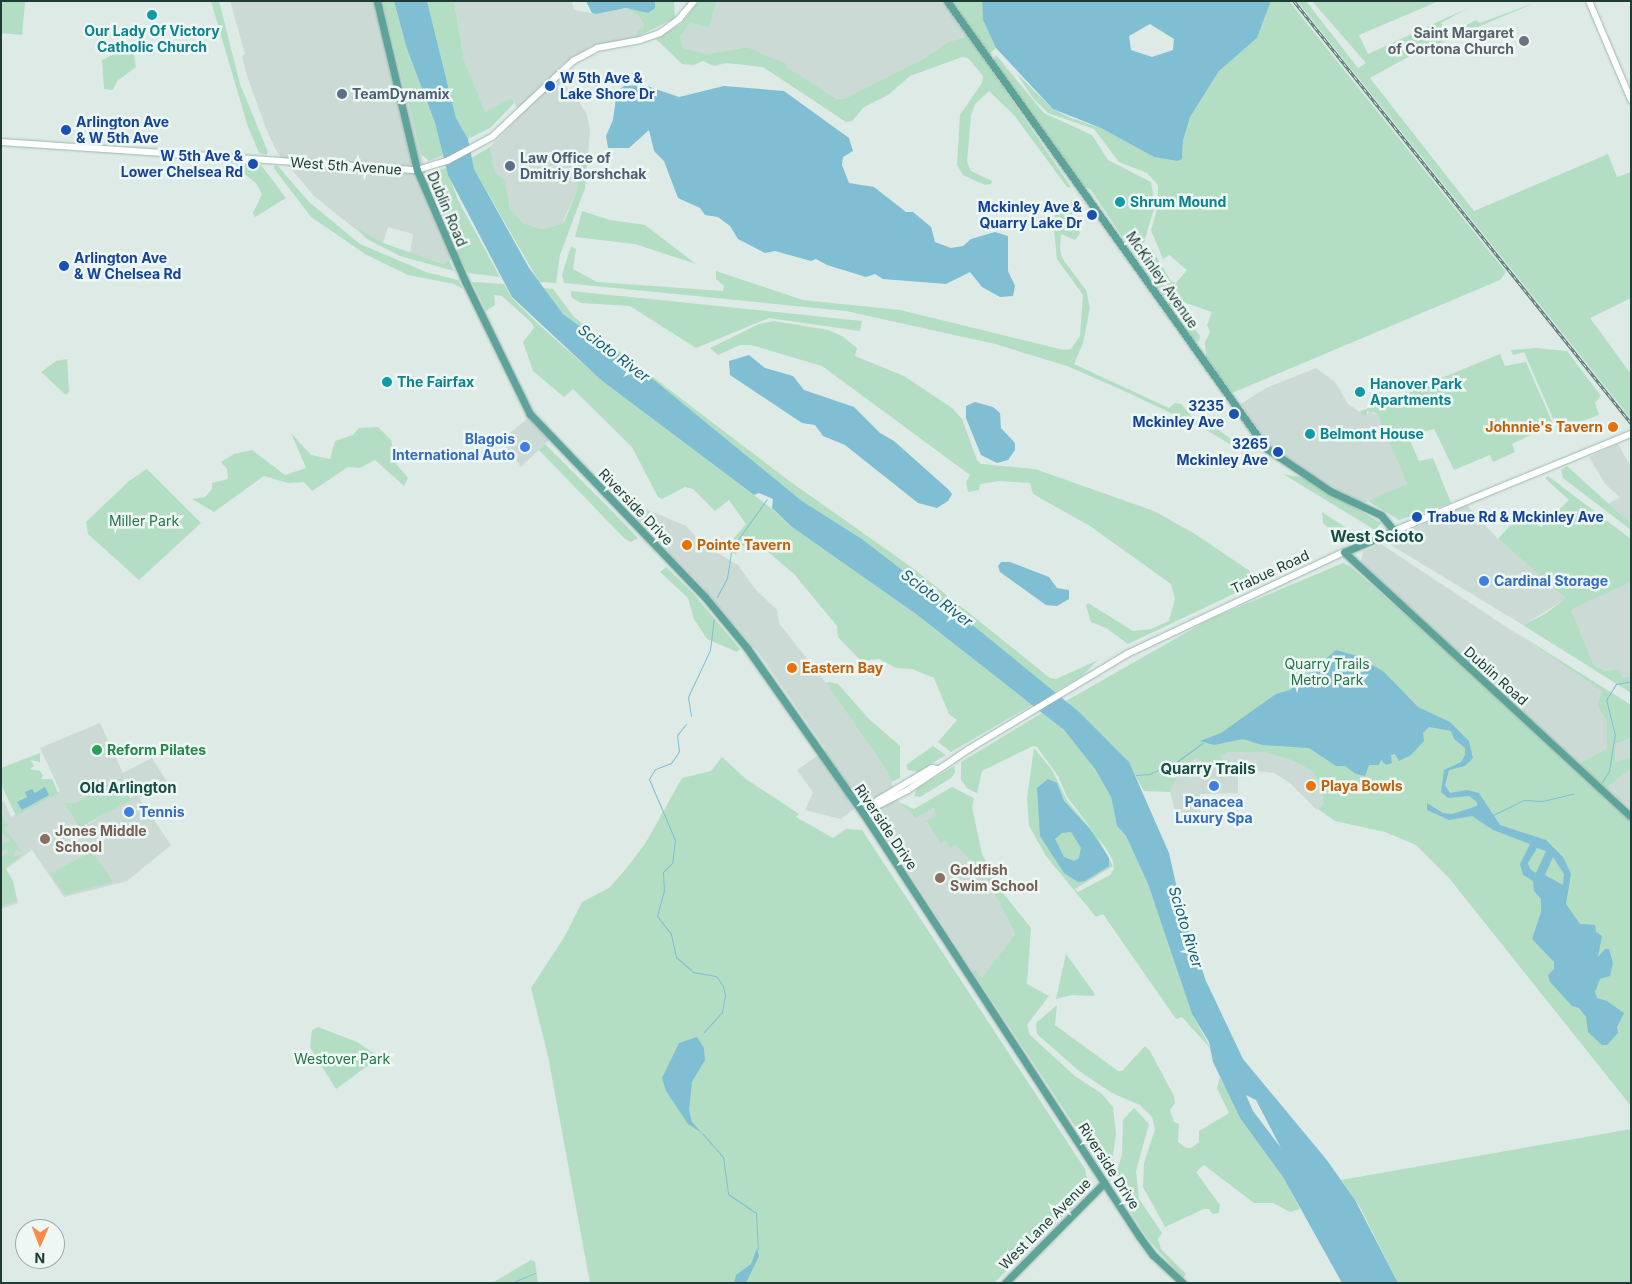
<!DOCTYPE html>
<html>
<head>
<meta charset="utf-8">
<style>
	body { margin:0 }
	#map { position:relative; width:1632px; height:1284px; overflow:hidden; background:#ddeae6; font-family:Inter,sans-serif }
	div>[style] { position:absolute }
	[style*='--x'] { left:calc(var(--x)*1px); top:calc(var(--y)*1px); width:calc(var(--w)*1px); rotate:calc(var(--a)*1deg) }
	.built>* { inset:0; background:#cbdad5 }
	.green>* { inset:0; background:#b4dec4 }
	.water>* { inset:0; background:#80bed4 }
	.stream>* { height:1px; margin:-0.5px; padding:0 0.5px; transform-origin:0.5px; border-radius:0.5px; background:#80bed4 }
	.roads { filter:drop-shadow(0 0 1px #9cb7b0) drop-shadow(0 0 1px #9cb7b0) }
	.secondary>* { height:6px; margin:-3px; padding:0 3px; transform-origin:3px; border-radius:3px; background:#fff }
	.primary>* { height:7px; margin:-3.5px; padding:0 3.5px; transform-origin:3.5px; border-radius:3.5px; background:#5ea399 }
	.rail>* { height:3px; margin-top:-1.5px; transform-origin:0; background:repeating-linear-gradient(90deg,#edf7f3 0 4px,#587772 0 8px); box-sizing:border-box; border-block:1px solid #587772 }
	.dots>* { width:14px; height:14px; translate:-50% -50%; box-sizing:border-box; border:2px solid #edf7f3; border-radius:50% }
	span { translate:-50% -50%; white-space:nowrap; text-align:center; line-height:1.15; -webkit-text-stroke:5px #edf7f3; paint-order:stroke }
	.culture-label { font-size:14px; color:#0d838f; font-weight:700 }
	.left { translate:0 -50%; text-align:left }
	.worship-label { font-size:14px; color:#5b616d; font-weight:700 }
	.right { translate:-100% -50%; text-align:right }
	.transit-label { font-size:14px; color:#164399; font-weight:700 }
	.service-label { font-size:14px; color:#4e5e75; font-weight:700 }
	.street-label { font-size:14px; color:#1e3b36 }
	.food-label { font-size:14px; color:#c56008; font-weight:700 }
	.shop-label { font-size:14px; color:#366cbe; font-weight:700 }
	.park-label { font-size:14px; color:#25744d }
	.leisure-label { font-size:14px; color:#27864d; font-weight:700 }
	.education-label { font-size:14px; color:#785e54; font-weight:700 }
	.water-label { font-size:15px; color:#155e7a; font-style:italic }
	.neighbourhood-label { font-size:15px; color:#194e47; font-weight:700 }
	.quarter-label { font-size:16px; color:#194e47; font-weight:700 }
	.frame { position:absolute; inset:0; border:2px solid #1e3b36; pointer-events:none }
	.north { position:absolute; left:15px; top:1219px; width:50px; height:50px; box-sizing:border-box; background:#edf7f3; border:1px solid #9aaca7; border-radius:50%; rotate:181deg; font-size:14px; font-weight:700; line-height:20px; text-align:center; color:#1e3b36 }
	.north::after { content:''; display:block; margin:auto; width:18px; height:22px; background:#fc8949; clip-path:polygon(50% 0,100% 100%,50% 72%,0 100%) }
</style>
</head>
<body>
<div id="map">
	<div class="built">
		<i style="clip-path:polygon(230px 1px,382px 1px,427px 177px,458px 255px,443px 264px,410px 253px,413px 234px,388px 227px,383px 243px,354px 228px,314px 196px,277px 152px,267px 131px,247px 76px,242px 56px,245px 54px)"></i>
		<i style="clip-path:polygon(454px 1px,572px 1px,574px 10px,596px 14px,626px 8px,639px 16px,644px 27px,636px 32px,637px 37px,590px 47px,560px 66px,561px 80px,580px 103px,587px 115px,590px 130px,587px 165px,583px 163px,579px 167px,577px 190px,562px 224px,541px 229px,523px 223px,510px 208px,505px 182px,495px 172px,490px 147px,521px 115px,512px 98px,485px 113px,464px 60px)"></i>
		<i style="clip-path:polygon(717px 1px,943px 1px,968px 36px,948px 42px,921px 60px,844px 99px,837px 99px,785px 67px,786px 64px,747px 47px,708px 54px,683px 48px,680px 37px,690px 23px,709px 28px)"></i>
		<i style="clip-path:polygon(1316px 368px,1335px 382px,1348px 404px,1366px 416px,1370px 410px,1373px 414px,1377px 413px,1407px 484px,1401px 488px,1364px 503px,1301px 470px,1272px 449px,1241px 404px,1266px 388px)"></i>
		<i style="clip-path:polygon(531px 416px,550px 439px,521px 467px,501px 440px)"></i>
		<i style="clip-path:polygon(1618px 444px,1631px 467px,1631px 524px,1608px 504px,1620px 497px,1606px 485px,1589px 457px)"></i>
		<i style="clip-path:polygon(1466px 504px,1498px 539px,1567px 598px,1523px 625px,1386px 542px)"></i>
		<i style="clip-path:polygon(641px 507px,686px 526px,704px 545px,738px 565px,755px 589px,777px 610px,779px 623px,826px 683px,878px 758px,887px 771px,899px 802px,916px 818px,932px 808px,937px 815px,926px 822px,942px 844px,946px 841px,955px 845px,985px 875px,1015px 934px,982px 979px,973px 972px,863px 802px,841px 819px,805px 810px,813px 792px,797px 770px,826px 750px,761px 656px,697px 581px,632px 514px)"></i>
		<i style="clip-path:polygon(1381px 544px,1603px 691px,1597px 706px,1607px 721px,1607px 748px,1578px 764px,1433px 632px,1361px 561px,1363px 551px)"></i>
		<i style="clip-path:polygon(1631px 582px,1631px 676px,1622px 678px,1594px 665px,1571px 610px)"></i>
		<i style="clip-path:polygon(evenodd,100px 723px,123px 773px,152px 758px,167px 782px,139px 798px,171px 845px,127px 881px,64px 897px,32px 850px,6px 869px,13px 881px,18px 903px,1px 909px,1px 803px,4px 801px,11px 817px,60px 791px,40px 748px,100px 723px,122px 779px,132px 797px,82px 828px,76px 803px,122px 779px)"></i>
		<i style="clip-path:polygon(1631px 738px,1631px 758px,1615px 763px,1616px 744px)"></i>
		<i style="clip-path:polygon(1229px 752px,1263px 752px,1291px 760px,1312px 771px,1322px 790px,1323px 804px,1317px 810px,1289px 782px,1274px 773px,1238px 769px,1238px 793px,1200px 794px,1200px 815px,1177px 818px,1170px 792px,1182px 768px,1198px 758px,1225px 768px,1220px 756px)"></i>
		<i style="clip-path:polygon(1631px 769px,1631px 810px,1606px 788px)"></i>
	</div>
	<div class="green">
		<i style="clip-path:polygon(1px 1px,25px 2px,22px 35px,1px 33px)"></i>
		<i style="clip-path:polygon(211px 1px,219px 1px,240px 84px,268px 152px,266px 155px,259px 153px,247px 124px)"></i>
		<i style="clip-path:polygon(382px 1px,394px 1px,407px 49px,435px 123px,443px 155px,429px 161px,421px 154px)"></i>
		<i style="clip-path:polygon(427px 1px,454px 1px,464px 60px,485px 112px,512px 98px,514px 103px,490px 128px,468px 139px,456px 118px)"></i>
		<i style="clip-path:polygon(654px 1px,674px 1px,675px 18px,637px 37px,636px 32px,644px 26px,639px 16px,626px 8px,648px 13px)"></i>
		<i style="clip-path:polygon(699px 1px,717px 1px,709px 28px,690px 23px,680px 37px,683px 48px,708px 54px,747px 47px,787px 64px,786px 67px,837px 99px,844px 99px,921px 60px,948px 42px,968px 36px,1071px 187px,1067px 187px,1014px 115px,989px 91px,975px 104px,971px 116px,967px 162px,971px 171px,992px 181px,991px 184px,985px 185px,963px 175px,957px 165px,960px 115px,982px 83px,983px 76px,968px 58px,962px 57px,910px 76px,888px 95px,864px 107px,852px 121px,846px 122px,763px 67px,726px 63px,714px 66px,703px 61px,694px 65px,682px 64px,656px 39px,682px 23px)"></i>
		<i style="clip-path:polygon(950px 1px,982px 1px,983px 20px,996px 48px,989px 54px)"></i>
		<i style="clip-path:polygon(1271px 1px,1289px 1px,1506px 272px,1500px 280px,1232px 393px,1206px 357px,1205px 342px,1210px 332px,1207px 325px,1212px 312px,1180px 301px,1161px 276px,1150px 253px,1152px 249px,1171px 281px,1176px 283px,1187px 270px,1169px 255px,1163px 259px,1151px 230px,1158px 206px,1158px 185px,1147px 173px,1119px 162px,1094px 129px,1048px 113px,1033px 98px,1016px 73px,1053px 109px,1071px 118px,1101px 128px,1154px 157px,1182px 159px,1183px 141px,1190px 117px,1219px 71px,1257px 38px)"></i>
		<i style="clip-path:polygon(1297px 1px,1306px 1px,1358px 68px,1366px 63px,1312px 1px,1439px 1px,1359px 35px,1368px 54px,1468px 8px,1441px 23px,1448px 35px,1476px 20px,1480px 23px,1539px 1px,1408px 57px,1370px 78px,1474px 211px,1608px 154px,1617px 177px,1631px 172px,1631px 298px,1590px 318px,1631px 374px,1631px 419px)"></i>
		<i style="clip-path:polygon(132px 45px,136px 67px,117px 81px,113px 90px,104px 89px,102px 60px)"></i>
		<i style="clip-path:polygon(996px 55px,1044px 113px,1092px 135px,1108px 160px,1151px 182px,1155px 205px,1143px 246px,1156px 273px,1200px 336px,1199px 341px,1193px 342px,1091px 190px,1082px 184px,993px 61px)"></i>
		<i style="clip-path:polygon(490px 147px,495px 172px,505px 181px,510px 208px,523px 223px,541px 229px,562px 224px,565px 220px,577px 190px,579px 167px,583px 163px,587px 165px,585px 188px,560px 255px,556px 283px,539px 282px,474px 169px,471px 158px)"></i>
		<i style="clip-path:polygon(236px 163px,261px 165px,286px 198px,255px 217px,253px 213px,262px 194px,256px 183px,238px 169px)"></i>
		<i style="clip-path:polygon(277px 165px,309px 202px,360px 244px,426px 272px,458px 280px,463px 289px,454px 284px,408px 275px,365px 254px,311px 217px,273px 167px)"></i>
		<i style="clip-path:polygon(446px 168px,458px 200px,500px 277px,468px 273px,453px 244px,427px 177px,427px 174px)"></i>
		<i style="clip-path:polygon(1074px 201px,1071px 210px,1080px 233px,1075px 240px,1061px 234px,1060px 249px,1062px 258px,1086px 290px,1090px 308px,1083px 343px,1074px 364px,1169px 408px,1175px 403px,1181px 404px,1195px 420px,1217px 429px,1252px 454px,1269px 459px,1267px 467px,1205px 429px,1122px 390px,1067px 366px,995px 344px,846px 311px,564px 283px,562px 275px,571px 246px,576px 249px,573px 269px,597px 282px,723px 291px,724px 286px,716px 279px,716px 271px,803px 300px,900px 310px,1064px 350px,1071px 349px,1080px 336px,1083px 295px,1057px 259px,1053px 222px,1055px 214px)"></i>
		<i style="clip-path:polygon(582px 211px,610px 220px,645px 225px,696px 264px,635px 244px,575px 237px)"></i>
		<i style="clip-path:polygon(355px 227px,383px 243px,443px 264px,449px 260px,454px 271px,400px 256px,367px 239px)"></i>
		<i style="clip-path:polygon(472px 282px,504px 284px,512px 298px,535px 321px,601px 380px,771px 508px,792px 527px,916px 614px,1032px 705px,951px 752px,938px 742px,957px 720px,949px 714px,934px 678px,912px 669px,896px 668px,879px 659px,861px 661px,838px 637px,837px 626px,794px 574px,754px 540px,749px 540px,736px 554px,724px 550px,746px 524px,729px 500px,715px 511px,693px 489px,685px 487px,662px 499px,658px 497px,632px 447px,573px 389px,564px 397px,533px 371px,523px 342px,534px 328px,531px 322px,502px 296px,494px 295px,495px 305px,486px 311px)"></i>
		<i style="clip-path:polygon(543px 288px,553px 289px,574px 317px,788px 480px,914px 569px,1050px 678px,1056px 679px,1098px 660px,1082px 676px,1054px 692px,862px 539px,802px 501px,653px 379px,563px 314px)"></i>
		<i style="clip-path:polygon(571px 291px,660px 300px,862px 321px,860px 331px,769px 318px,696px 348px,630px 306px,581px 303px,571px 297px)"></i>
		<i style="clip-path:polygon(774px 321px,828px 330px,842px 336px,857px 348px,855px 356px,904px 376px,952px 408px,962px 419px,977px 460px,981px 464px,1035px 469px,1154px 511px,1195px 534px,1263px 580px,1128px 644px,1106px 628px,1091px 622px,1086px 606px,1088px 603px,1133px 631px,1151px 629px,1169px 621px,1175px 599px,1171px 584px,1090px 526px,1033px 494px,1030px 483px,1000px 481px,980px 484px,979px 490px,968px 492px,966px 482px,970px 475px,822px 366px,751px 345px,740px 345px,718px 355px,710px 348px,759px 324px)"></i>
		<i style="clip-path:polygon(1535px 348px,1567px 351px,1601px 396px,1595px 403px,1599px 415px,1558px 430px,1524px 352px,1513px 355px,1511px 350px)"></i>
		<i style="clip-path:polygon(1500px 354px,1505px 366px,1526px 362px,1553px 424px,1512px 444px,1515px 452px,1493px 462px,1490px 455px,1454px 470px,1434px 429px,1408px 436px,1419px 461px,1433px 458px,1451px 503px,1399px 520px,1368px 501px,1407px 484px,1377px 413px,1367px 411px,1367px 417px,1359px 412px)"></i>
		<i style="clip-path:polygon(67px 359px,69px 392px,66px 395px,41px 372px,56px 361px)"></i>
		<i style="clip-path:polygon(378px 427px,391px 440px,397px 465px,408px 478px,404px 486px,375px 460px,360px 468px,348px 467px,312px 491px,304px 482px,288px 483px,264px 476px,214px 512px,192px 499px,205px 497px,212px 489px,212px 483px,228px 479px,227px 469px,221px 462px,234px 454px,252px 450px,285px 475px,306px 468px,291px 433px,311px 455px,330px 459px,335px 441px,353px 435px,359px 428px)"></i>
		<i style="clip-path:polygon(545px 444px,610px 509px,638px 538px,631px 542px,625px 539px,539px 450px)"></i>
		<i style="clip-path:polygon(1567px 466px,1631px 524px,1631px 530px,1563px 478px,1561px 470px)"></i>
		<i style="clip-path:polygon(147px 469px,201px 523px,139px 580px,88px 534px,86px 522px,129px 481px)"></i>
		<i style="clip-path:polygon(1283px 474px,1301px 477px,1381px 523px,1375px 530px)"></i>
		<i style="clip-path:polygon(1548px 476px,1631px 539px,1631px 582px,1571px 610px,1594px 665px,1606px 671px,1619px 669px,1622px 678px,1631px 676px,1631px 693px,1523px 625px,1545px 614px,1566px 598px,1498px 539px,1523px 511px,1541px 527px,1569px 500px,1545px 478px)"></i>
		<i style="clip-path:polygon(1322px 512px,1356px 534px,1347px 539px,1339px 538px,1323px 523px)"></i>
		<i style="clip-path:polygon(1343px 563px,1350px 566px,1497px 695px,1631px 822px,1631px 1106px,1449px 878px,1416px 845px,1385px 832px,1335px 821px,1318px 809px,1323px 804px,1322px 790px,1312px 771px,1291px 760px,1263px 752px,1229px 752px,1221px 756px,1225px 768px,1207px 765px,1197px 758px,1182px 768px,1170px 792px,1144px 791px,1126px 759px,1066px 701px,1210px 619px)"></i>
		<i style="clip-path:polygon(666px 567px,692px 592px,740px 649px,737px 652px,707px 639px,694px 619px,688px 598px,660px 572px)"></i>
		<i style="clip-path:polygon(1506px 626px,1631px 705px,1631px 738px,1616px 744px,1615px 762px,1631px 758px,1631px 769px,1606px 788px,1578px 764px,1607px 748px,1607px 721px,1597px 706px,1602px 691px)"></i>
		<i style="clip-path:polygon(829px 682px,838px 684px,869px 719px,900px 746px,900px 778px,891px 782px,887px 771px,826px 683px)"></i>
		<i style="clip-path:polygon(1042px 713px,1064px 730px,1095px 769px,1111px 797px,1117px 826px,1126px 836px,1148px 884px,1192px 1014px,1211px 1049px,1182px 1017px,1176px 1019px,1103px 914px,1096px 917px,1046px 856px,1029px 826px,1027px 798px,1034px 748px,1052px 770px,1068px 802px,1097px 836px,1113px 866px,1075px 889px,1078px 892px,1110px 875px,1114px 869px,1113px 861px,1106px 848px,1067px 797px,1058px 776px,1037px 747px,1033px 746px,982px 771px,977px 793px,968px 789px,961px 780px,961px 762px)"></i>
		<i style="clip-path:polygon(933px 746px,946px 755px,918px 772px,908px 770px,906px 765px)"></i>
		<i style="clip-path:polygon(40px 753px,40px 762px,31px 760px,34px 766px,30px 769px,40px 771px,43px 776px,41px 779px,52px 779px,58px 793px,16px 816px,1px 784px,1px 768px)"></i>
		<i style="clip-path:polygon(722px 757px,746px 779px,799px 814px,796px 817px,833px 838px,846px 829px,862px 830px,1085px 1169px,1087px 1179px,1083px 1197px,994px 1283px,590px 1283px,548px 1056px,531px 988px,565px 936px,582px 902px,609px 888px,625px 870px,645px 844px,682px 778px,711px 771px)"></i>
		<i style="clip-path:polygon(954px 766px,955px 772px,951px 778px,920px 797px,914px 796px,917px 788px)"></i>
		<i style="clip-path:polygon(118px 778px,122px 779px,131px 800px,90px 822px,82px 827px,82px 833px,65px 803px,76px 803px)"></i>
		<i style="clip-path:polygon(952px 787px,974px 798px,972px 807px,982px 854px,1003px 893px,1031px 928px,1027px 984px,1049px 996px,1027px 1025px,1030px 1035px,1076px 1077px,1101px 1093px,1113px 1107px,1116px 1134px,1112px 1162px,1108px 1168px,1102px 1167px,973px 972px,976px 970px,982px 978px,1015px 934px,985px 875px,955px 845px,950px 848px,946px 841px,941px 844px,926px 821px,936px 815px,933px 808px,916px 818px,899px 802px,914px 809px)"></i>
		<i style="clip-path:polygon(1px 815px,9px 826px,5px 828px,23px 852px,15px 850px,13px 857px,24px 854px,5px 868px,13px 881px,17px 901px,1px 906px,1px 857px,8px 852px,6px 849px,1px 852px,1px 842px,5px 844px,10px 840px,1px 833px)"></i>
		<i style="clip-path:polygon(92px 851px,113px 882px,65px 895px,50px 874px)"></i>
		<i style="clip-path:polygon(1066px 954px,1095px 994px,1094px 996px,1072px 995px,1056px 999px)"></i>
		<i style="clip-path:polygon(1057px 1005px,1055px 1025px,1118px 1071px,1122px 1071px,1145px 1046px,1150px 1051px,1174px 1096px,1175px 1103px,1170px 1110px,1174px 1122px,1179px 1124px,1178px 1142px,1186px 1148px,1191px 1148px,1199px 1142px,1199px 1131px,1229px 1113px,1217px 1088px,1220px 1077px,1240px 1118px,1283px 1177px,1300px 1209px,1290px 1212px,1273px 1203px,1254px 1203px,1204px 1165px,1196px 1172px,1220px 1205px,1219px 1213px,1212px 1214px,1209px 1209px,1204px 1209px,1165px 1227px,1143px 1187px,1144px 1163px,1155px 1129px,1152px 1117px,1140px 1105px,1112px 1093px,1079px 1071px,1037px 1034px,1036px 1023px)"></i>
		<i style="clip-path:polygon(318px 1027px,357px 1042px,375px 1054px,377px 1059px,336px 1089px,310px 1047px,312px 1030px)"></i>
		<i style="clip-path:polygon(1134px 1108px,1149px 1124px,1136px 1171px,1139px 1199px,1162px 1233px,1158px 1239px,1161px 1249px,1186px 1274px,1183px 1278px,1147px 1238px,1119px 1194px,1117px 1171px,1122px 1154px,1123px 1120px)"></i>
		<i style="clip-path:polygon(1631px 1129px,1631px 1283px,1398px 1283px,1360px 1207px,1341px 1180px)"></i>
		<i style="clip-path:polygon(531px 1260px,535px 1262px,538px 1283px,492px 1283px)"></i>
	</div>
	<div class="water">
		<i style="clip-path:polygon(evenodd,394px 1px,427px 1px,456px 118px,468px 139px,474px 169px,529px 268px,563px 314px,653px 379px,802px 501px,862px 539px,964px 618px,1078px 711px,1129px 762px,1169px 853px,1183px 915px,1206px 981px,1243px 1059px,1326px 1159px,1355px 1200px,1398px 1283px,1342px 1283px,1283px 1177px,1240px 1118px,1213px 1062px,1209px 1042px,1192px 1014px,1148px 884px,1126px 836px,1117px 826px,1111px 797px,1095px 769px,1064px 730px,916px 614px,792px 527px,772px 508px,773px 499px,759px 493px,754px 495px,601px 380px,512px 297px,448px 175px,435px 123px,407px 49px,394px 1px,1246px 1095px,1256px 1100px,1281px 1148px,1253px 1111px,1246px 1095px)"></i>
		<i style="clip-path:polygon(586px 1px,654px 1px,655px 3px,655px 8px,648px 13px,626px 8px,596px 14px,592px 13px)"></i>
		<i style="clip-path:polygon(evenodd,982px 1px,1271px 1px,1257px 38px,1219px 71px,1190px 117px,1183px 141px,1182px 159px,1178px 161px,1154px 157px,1101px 128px,1053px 109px,996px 48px,983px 20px,982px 1px,1150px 24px,1174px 39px,1173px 50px,1152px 57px,1131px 50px,1129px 36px,1150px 24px)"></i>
		<i style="clip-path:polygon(644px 85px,679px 97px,724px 86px,784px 91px,849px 138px,853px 151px,843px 157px,842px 165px,849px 183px,874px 187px,906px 212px,913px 212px,931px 227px,935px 242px,951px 248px,963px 246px,971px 239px,995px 232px,1008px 236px,1008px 271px,1015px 286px,1013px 296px,1000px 297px,982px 287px,970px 272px,946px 284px,883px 279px,875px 274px,866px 277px,827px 265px,816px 259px,811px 261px,775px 251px,765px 253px,738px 239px,730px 226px,718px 217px,705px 215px,700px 208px,678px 198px,664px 161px,654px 151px,649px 130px,629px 148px,608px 148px,606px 136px,613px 120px,617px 91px,624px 86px)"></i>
		<i style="clip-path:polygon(749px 355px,765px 368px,793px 376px,804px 390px,854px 407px,880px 433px,894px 441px,949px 490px,952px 494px,948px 501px,937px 508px,918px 503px,845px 445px,823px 436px,815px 425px,802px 423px,730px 375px,729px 361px)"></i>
		<i style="clip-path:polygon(975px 402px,993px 407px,1000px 413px,1001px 428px,1015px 443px,1015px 450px,1008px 460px,997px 463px,981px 455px,966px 418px,966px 406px)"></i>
		<i style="clip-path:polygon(1001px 562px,1010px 562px,1049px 577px,1057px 588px,1069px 590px,1069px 599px,1057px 606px,1046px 605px,1000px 572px,998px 566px)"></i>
		<i style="clip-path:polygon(evenodd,1336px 650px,1357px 656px,1383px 671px,1418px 707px,1450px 722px,1469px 741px,1473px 758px,1465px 766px,1449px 770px,1445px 785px,1450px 793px,1467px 790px,1479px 793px,1500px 825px,1546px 840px,1563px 857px,1571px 874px,1566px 904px,1580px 924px,1595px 925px,1596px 932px,1602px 936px,1598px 957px,1605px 949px,1609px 949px,1613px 963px,1610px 976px,1600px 979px,1595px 992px,1597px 998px,1607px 1001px,1624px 1013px,1617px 1027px,1618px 1033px,1607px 1045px,1602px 1045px,1588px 1032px,1586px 1017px,1579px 1008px,1572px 1006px,1550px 982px,1548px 975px,1554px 969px,1554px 962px,1532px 939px,1541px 912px,1541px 899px,1534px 891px,1533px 881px,1523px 875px,1520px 864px,1530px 844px,1493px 830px,1472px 816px,1449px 820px,1427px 810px,1427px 803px,1443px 813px,1452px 814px,1477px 806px,1477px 802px,1469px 796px,1448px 798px,1441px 792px,1444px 770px,1461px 762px,1465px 755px,1465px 748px,1454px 739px,1451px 731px,1429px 727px,1423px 733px,1424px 741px,1411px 755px,1399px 761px,1395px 754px,1391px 755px,1392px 763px,1386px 765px,1381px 760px,1379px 765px,1369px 765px,1365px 776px,1356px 774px,1345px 766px,1336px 766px,1309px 748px,1262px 745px,1243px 739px,1214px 745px,1200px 741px,1221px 733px,1276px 694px,1290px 690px,1336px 650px,1537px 848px,1546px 851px,1536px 873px,1530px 869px,1528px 863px,1537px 848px,1336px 650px,1553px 857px,1564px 874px,1563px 885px,1545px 875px,1553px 857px)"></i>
		<i style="clip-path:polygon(evenodd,1048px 779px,1057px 783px,1064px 801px,1090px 829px,1109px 858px,1109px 866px,1085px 881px,1078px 882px,1064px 873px,1040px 836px,1037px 788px,1048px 779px,1071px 832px,1081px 848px,1079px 858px,1074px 861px,1064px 857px,1055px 839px,1062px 833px,1071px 832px)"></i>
		<i style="clip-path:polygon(45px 787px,49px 795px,22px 810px,17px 802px,27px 797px,25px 792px,32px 789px,35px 793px)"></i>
		<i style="clip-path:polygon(697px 1037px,704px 1048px,705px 1060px,692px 1082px,689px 1110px,692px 1122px,702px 1133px,688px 1124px,666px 1091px,662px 1078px,679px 1043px)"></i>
		<i style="clip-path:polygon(757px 1248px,759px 1256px,746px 1283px,734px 1283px,736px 1275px,751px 1264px)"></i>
	</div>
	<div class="stream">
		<i style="--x:717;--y:597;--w:21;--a:-62"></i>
		<i style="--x:727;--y:578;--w:30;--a:-81"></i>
		<i style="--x:732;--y:548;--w:60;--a:-54.5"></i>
		<i style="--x:691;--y:716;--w:19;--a:-99"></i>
		<i style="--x:688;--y:697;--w:52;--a:-64.9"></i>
		<i style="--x:710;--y:650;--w:31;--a:-83"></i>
		<i style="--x:686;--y:724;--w:14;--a:129"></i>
		<i style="--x:677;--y:735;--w:16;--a:83"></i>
		<i style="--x:679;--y:751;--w:6;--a:121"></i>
		<i style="--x:676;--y:756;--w:9;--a:126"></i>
		<i style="--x:671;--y:763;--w:17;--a:159"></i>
		<i style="--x:655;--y:769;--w:12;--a:121"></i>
		<i style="--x:649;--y:779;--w:66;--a:66.9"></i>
		<i style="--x:675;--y:840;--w:23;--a:97"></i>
		<i style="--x:672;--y:863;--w:13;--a:135"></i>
		<i style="--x:663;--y:872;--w:18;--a:87"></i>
		<i style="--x:664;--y:890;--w:27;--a:105"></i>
		<i style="--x:657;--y:916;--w:23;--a:52"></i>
		<i style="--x:671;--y:934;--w:24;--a:78"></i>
		<i style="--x:676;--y:957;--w:23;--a:41"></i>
		<i style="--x:693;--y:972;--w:23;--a:10"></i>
		<i style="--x:716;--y:976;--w:12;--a:55"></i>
		<i style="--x:723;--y:986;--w:9;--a:77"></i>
		<i style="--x:725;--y:995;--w:17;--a:100"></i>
		<i style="--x:722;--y:1012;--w:27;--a:132"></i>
		<i style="--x:1136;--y:775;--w:13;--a:-4"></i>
		<i style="--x:1149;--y:774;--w:28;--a:-23"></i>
		<i style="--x:1175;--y:763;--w:34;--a:-36"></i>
		<i style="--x:1602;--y:782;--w:13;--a:-58"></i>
		<i style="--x:1609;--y:771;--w:36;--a:-81"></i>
		<i style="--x:1615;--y:735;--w:36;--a:-104"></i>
		<i style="--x:1606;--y:700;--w:19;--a:-58"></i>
		<i style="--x:1616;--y:684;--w:15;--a:-11"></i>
		<i style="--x:1493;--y:815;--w:34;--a:-26"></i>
		<i style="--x:1524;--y:800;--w:18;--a:3"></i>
		<i style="--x:1542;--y:801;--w:32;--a:-13"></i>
		<i style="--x:702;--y:1133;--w:32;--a:49"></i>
		<i style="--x:723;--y:1157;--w:37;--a:82"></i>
		<i style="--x:728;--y:1194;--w:34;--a:34"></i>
		<i style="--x:756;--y:1213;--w:36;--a:87"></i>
		<i style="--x:511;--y:1283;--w:26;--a:-23"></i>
	</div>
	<div class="roads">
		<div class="secondary">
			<i style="--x:1589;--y:1;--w:108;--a:67"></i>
			<i style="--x:1;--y:142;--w:417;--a:3.9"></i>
			<i style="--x:417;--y:170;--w:31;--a:-17"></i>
			<i style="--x:447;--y:161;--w:51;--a:-28.1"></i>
			<i style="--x:492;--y:137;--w:111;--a:-43.2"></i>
			<i style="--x:573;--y:61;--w:27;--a:-28"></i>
			<i style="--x:597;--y:48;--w:44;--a:-10.5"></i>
			<i style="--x:640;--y:40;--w:21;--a:-19"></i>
			<i style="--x:660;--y:33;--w:24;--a:-36"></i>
			<i style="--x:679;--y:19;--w:23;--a:-50"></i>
			<i style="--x:1394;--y:531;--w:256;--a:-22.3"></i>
			<i style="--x:870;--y:809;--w:12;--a:-48"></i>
			<i style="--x:878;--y:800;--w:63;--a:-30.7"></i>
			<i style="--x:932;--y:768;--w:5;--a:11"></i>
			<i style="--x:863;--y:813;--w:51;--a:-27.1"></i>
			<i style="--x:908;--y:790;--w:73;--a:-33.9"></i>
			<i style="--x:969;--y:749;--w:184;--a:-31"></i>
			<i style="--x:1127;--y:654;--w:240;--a:-25.2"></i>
		</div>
		<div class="primary">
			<i style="--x:377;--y:1;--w:174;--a:76.7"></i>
			<i style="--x:417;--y:170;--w:121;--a:66.6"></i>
			<i style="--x:465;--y:281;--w:148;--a:64"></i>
			<i style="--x:530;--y:414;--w:252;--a:46.3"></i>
			<i style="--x:704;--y:596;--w:67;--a:50.4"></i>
			<i style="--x:747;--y:648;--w:202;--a:54.9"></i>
			<i style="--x:863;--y:813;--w:505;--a:56.88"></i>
			<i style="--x:1139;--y:1236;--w:24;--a:54"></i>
			<i style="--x:1153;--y:1255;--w:41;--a:43"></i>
			<i style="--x:947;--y:1;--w:549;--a:54.49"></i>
			<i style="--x:1266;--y:448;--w:77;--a:33.9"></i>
			<i style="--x:1330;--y:491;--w:56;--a:25.2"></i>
			<i style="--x:1381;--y:515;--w:21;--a:51"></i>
			<i style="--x:1394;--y:531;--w:54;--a:157.2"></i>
			<i style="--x:1344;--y:552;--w:391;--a:42.7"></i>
			<i style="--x:1005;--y:1283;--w:141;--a:-45.3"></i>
		</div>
	</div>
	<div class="rail">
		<i style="--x:1294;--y:1;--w:540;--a:51.39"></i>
	</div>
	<div class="dots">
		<i style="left:152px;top:15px;background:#0f9aa8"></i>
		<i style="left:1524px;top:41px;background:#6b7280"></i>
		<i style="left:550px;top:86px;background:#1a4fb4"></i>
		<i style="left:342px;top:94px;background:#5c6f8a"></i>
		<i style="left:66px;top:130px;background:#1a4fb4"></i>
		<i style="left:253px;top:164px;background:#1a4fb4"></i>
		<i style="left:510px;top:166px;background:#5c6f8a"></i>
		<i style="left:1120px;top:202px;background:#0f9aa8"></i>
		<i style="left:1092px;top:215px;background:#1a4fb4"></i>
		<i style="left:64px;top:266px;background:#1a4fb4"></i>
		<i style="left:387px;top:382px;background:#0f9aa8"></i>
		<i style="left:1360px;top:392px;background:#0f9aa8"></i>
		<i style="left:1234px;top:414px;background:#1a4fb4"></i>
		<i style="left:1613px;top:427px;background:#e8710a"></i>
		<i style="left:1310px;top:434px;background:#0f9aa8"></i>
		<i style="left:525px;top:447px;background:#3f7fe0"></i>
		<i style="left:1278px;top:452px;background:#1a4fb4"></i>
		<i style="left:1417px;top:517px;background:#1a4fb4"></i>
		<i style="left:687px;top:545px;background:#e8710a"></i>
		<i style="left:1484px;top:581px;background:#3f7fe0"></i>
		<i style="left:792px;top:668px;background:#e8710a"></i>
		<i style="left:97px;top:750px;background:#2e9e5b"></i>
		<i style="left:1214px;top:786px;background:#3f7fe0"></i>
		<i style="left:1311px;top:786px;background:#e8710a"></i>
		<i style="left:129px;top:812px;background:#3f7fe0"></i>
		<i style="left:45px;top:839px;background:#8d6e63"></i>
		<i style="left:940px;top:878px;background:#8d6e63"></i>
	</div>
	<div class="culture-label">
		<span style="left:152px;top:39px">Our Lady Of Victory<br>Catholic Church</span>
		<span class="left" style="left:1130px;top:202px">Shrum Mound</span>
		<span class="left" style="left:397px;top:382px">The Fairfax</span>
		<span class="left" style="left:1370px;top:392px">Hanover Park<br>Apartments</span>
		<span class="left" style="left:1320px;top:434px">Belmont House</span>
	</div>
	<div class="worship-label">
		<span class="right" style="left:1514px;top:41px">Saint Margaret<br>of Cortona Church</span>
	</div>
	<div class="transit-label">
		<span class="left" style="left:560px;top:86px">W 5th Ave &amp;<br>Lake Shore Dr</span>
		<span class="left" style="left:76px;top:130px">Arlington Ave<br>&amp; W 5th Ave</span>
		<span class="right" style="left:243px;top:164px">W 5th Ave &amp;<br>Lower Chelsea Rd</span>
		<span class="right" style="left:1082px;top:215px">Mckinley Ave &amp;<br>Quarry Lake Dr</span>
		<span class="left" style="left:74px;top:266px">Arlington Ave<br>&amp; W Chelsea Rd</span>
		<span class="right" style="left:1224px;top:414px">3235<br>Mckinley Ave</span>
		<span class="right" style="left:1268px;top:452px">3265<br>Mckinley Ave</span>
		<span class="left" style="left:1427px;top:517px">Trabue Rd &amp; Mckinley Ave</span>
	</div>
	<div class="service-label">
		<span class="left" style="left:352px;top:94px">TeamDynamix</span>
		<span class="left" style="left:520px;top:166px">Law Office of<br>Dmitriy Borshchak</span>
	</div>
	<div class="street-label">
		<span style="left:346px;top:166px;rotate:4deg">West 5th Avenue</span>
		<span style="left:447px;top:209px;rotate:67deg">Dublin Road</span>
		<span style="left:1162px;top:280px;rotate:55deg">McKinley Avenue</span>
		<span style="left:636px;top:507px;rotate:46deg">Riverside Drive</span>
		<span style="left:1270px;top:572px;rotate:-25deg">Trabue Road</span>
		<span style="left:1496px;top:676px;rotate:42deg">Dublin Road</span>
		<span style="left:886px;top:827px;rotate:56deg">Riverside Drive</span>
		<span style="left:1109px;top:1166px;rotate:57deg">Riverside Drive</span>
		<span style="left:1045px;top:1224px;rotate:-45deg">West Lane Avenue</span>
	</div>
	<div class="food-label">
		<span class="right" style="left:1603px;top:427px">Johnnie's Tavern</span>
		<span class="left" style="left:697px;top:545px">Pointe Tavern</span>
		<span class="left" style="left:802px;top:668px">Eastern Bay</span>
		<span class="left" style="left:1321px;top:786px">Playa Bowls</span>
	</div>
	<div class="shop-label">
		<span class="right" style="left:515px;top:447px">Blagois<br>International Auto</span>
		<span class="left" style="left:1494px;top:581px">Cardinal Storage</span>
		<span style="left:1214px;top:810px">Panacea<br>Luxury Spa</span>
		<span class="left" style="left:139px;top:812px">Tennis</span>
	</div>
	<div class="park-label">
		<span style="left:144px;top:521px">Miller Park</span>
		<span style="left:1327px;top:672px">Quarry Trails<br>Metro Park</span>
		<span style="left:342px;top:1059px">Westover Park</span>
	</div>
	<div class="leisure-label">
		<span class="left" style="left:107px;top:750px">Reform Pilates</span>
	</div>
	<div class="education-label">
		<span class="left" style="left:55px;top:839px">Jones Middle<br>School</span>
		<span class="left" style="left:950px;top:878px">Goldfish<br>Swim School</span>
	</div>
	<div class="water-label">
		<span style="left:614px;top:353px;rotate:37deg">Scioto River</span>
		<span style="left:937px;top:598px;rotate:37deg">Scioto River</span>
		<span style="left:1186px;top:927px;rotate:73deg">Scioto River</span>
	</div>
	<div class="neighbourhood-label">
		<span style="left:1208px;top:769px">Quarry Trails</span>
		<span style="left:128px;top:788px">Old Arlington</span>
	</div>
	<div class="quarter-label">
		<span style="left:1377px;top:536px">West Scioto</span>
	</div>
	<div class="frame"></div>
	<div class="north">N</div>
</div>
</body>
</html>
